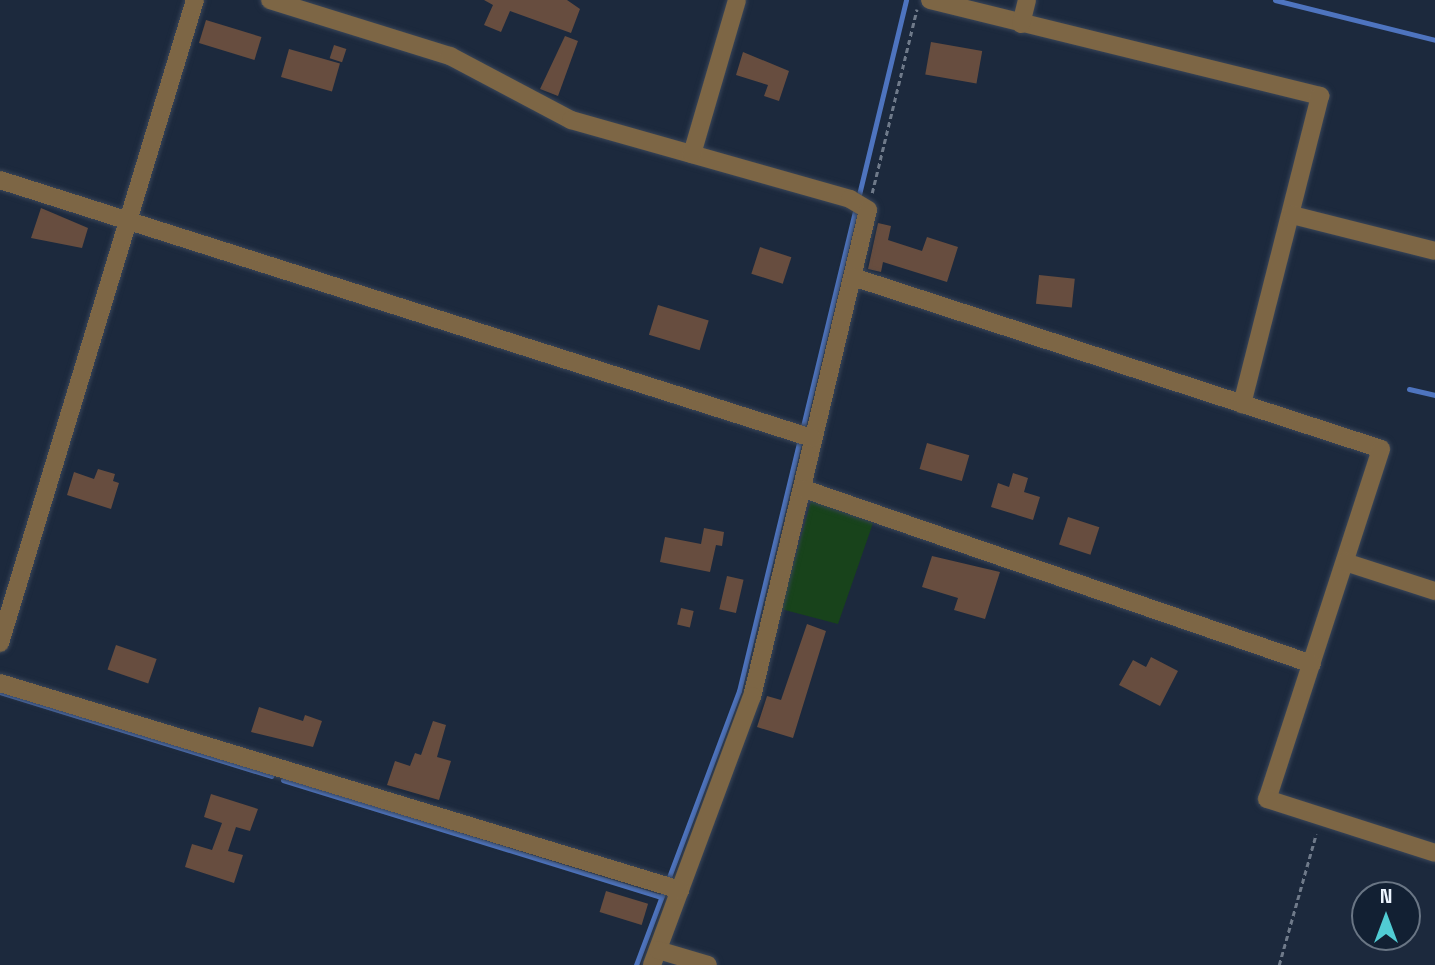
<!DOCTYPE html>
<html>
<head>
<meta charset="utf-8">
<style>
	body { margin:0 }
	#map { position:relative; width:1435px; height:965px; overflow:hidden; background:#1c293d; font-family:"Space Grotesk",sans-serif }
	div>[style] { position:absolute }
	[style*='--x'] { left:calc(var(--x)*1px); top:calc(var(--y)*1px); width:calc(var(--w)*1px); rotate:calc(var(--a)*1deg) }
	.green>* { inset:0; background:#18431b }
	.stream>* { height:5px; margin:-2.5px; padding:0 2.5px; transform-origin:2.5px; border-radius:2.5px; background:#4e74bf }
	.building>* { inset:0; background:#674d3f; transform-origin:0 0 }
	.path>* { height:2.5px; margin-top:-1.25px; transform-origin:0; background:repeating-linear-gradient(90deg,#6f7a8a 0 5px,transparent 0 8.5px) }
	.roads { filter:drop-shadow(0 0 2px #394558) drop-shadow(0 0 2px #394558) }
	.minor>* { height:18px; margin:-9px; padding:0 9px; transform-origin:9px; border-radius:9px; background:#7d6645 }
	span { translate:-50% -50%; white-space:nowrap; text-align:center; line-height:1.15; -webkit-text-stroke:7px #122033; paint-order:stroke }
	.north { position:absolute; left:1351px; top:881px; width:70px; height:70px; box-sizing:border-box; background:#122033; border:2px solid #697584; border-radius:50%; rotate:0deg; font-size:19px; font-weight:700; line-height:28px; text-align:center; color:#ecf4fe }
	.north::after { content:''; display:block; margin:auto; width:24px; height:32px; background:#51ccd4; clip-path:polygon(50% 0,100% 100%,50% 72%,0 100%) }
</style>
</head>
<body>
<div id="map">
	<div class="green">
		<i style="clip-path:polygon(811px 501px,873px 523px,838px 624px,781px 609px)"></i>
	</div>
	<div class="stream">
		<i style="--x:1275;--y:0;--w:165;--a:14"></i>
		<i style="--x:1409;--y:389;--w:27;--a:13"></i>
		<i style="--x:0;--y:692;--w:284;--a:17.2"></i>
		<i style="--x:283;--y:780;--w:396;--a:17.2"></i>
		<i style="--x:636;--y:965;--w:293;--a:-69.4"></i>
		<i style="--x:739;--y:691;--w:711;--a:-76.41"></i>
	</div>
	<div class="building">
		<i style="clip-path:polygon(484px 0,567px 0,580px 9px,571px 33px,510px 11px,501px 32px,484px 25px,493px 5px)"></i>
		<i style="left:206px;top:20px;width:58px;height:24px;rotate:17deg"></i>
		<i style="clip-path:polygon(565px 36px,578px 41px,558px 96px,540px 89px)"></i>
		<i style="left:931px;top:42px;width:52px;height:33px;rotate:10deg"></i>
		<i style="left:334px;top:45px;width:13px;height:14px;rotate:18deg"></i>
		<i style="left:289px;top:49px;width:53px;height:29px;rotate:16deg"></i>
		<i style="clip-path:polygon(743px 52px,789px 71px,779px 101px,764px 96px,768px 85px,736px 75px)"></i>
		<i style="clip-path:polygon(41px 208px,88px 228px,82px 248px,31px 238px)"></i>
		<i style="clip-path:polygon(878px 223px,891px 226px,888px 240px,922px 251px,927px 237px,958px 247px,947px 282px,883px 262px,881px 272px,868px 269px)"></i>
		<i style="left:760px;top:247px;width:33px;height:28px;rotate:18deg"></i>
		<i style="left:1039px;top:275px;width:36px;height:29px;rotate:6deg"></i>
		<i style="left:658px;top:305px;width:53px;height:31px;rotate:17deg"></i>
		<i style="left:927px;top:443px;width:44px;height:27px;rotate:16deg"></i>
		<i style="clip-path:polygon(98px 469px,115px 474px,113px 481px,119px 483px,111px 509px,67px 495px,74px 472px,94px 479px)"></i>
		<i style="clip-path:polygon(1013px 473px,1028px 478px,1024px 492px,1040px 497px,1033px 520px,991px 507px,998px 483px,1009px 487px)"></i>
		<i style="left:1068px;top:517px;width:33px;height:29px;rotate:18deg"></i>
		<i style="clip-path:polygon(704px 528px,724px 532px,722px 546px,716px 545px,710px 572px,660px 562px,665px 537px,701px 544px)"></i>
		<i style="clip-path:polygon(932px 556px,1000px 572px,985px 619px,954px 610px,958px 598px,922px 587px)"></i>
		<i style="left:727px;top:576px;width:17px;height:34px;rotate:13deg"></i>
		<i style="left:681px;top:608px;width:13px;height:17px;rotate:13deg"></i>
		<i style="clip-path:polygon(807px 624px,826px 631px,793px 738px,757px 727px,767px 696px,781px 700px)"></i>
		<i style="left:116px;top:645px;width:43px;height:26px;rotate:19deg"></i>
		<i style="clip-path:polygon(1151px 657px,1178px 671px,1160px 706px,1119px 685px,1133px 660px,1146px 667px)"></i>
		<i style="clip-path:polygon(259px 707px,303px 721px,305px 715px,322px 721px,313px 747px,251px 732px)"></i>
		<i style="clip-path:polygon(433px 721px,446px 725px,437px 757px,451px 761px,439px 800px,387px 785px,395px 761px,410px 766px,415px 753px,421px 755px)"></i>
		<i style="clip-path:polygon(211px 794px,258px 809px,250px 831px,236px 827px,228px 851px,243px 855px,234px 883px,185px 867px,192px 844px,212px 850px,222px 823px,204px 817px)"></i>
		<i style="left:606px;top:891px;width:44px;height:22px;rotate:17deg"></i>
	</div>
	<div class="path">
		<i style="--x:872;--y:193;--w:189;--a:-76.3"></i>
		<i style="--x:1279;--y:965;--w:136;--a:-74.2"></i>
	</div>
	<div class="roads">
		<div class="minor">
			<i style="--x:270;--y:0;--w:189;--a:17.3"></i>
			<i style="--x:450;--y:56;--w:137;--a:27.9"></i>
			<i style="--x:571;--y:120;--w:290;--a:15.8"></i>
			<i style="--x:850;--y:199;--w:21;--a:31"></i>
			<i style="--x:868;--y:210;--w:500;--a:103.4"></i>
			<i style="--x:752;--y:696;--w:287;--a:110.4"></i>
			<i style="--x:930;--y:0;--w:402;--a:13.8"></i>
			<i style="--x:1320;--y:96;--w:318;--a:104.2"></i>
			<i style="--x:1021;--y:24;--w:25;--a:-76"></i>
			<i style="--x:692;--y:154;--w:160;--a:-73.7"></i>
			<i style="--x:0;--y:180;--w:852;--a:17.63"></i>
			<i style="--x:1292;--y:215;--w:147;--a:14.1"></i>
			<i style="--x:853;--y:277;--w:555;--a:18.04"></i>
			<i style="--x:1381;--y:449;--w:368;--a:108"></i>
			<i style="--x:1267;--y:799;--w:176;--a:17.8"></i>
			<i style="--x:804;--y:489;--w:537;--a:19.01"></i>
			<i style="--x:1345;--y:562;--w:95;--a:17.9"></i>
			<i style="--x:0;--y:643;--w:672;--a:-73.13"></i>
			<i style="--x:0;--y:683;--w:711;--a:16.93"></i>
			<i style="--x:658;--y:950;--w:52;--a:16.7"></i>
		</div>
	</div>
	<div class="north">N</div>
</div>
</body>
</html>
